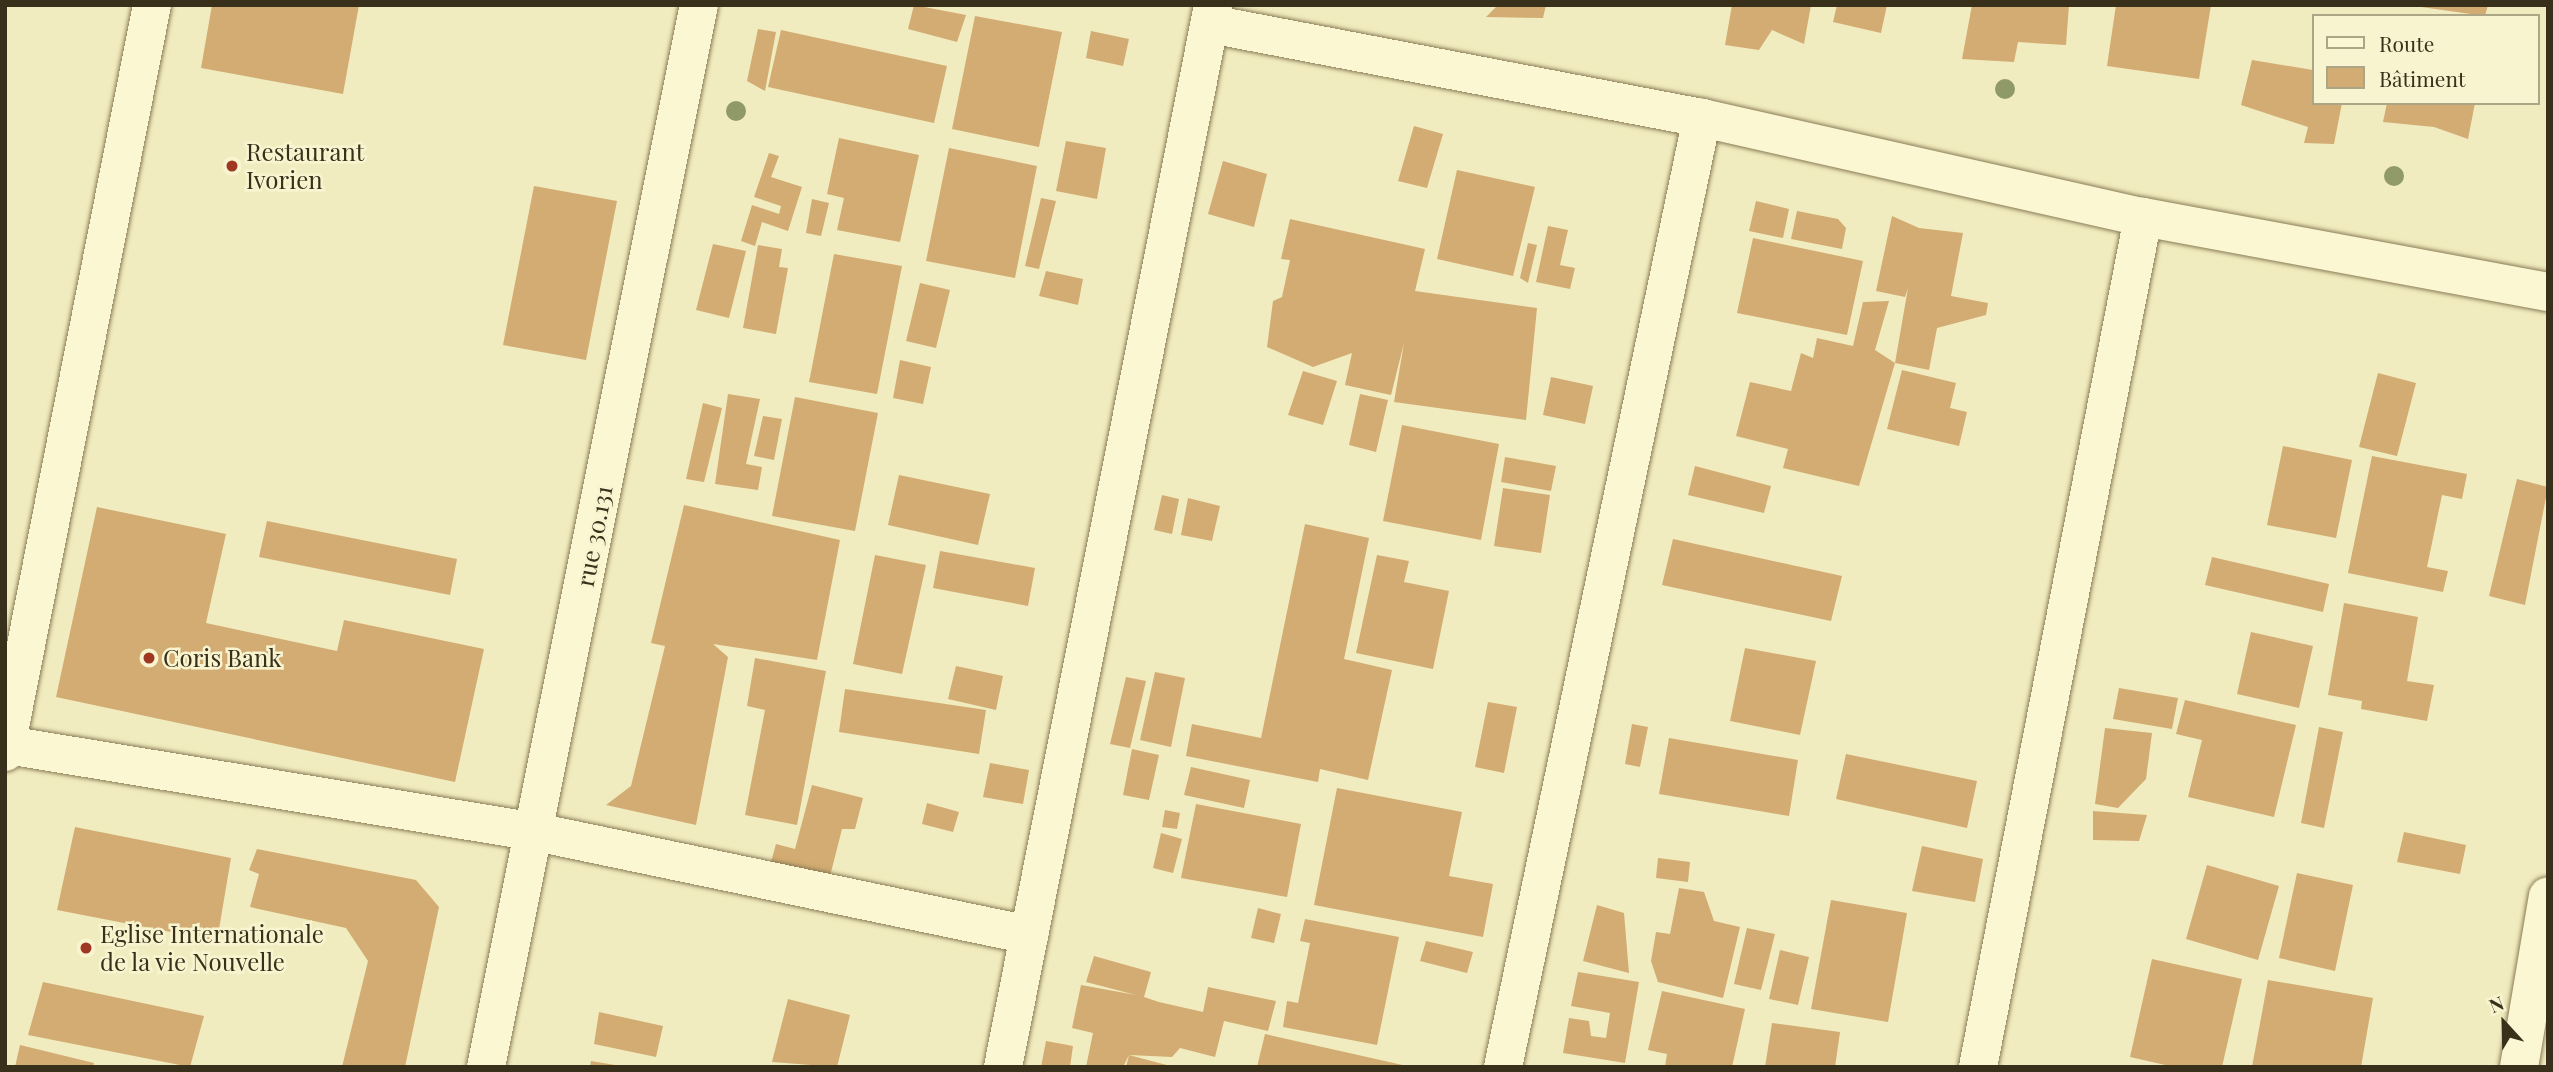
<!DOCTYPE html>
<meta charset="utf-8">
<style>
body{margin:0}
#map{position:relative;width:2553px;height:1072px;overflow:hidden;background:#f1ecbf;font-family:"Playfair Display",serif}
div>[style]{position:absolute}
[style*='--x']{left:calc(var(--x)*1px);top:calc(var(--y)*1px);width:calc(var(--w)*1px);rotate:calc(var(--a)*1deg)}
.building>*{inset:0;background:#d2ac72}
.roads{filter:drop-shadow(0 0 2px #8b7c56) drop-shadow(0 0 2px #8b7c56)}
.minor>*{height:38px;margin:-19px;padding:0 19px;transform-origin:19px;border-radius:19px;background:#fbf7d3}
.trees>*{width:20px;height:20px;margin:-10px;border-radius:50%;background:#8f9a68}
.dots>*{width:19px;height:19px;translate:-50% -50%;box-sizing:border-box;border:4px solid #f8f4cf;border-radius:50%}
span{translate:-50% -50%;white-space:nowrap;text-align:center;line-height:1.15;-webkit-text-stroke:5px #f8f4cf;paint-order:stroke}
.poi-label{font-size:24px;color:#39301c}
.left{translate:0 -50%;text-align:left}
.street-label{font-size:24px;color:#39301c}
.frame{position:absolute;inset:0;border:7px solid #39301c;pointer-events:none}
.legend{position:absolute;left:2312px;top:14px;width:228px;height:91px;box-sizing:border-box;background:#f8f4cf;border:2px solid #aca687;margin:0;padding:9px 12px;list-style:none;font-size:21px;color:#39301c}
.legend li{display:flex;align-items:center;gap:14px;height:35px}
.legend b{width:35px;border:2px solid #aca687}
.north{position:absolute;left:2469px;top:988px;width:70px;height:70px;-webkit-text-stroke:5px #f8f4cf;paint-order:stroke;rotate:338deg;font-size:19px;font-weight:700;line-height:28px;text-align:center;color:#39301c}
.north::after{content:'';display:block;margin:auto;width:24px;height:32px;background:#39301c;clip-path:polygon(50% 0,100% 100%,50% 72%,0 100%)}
</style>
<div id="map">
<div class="building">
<div style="clip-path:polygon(212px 5px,359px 5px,343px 94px,201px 68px)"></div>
<div style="clip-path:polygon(914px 5px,966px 15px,957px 42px,908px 29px)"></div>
<div style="clip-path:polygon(1498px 5px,1546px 5px,1543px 18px,1486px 17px)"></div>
<div style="clip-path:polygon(1732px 5px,1811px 5px,1804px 44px,1772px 30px,1759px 50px,1725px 45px)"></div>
<div style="clip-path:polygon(1837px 5px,1887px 5px,1881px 33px,1833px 22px)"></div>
<div style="clip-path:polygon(1972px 5px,2069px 5px,2066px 45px,2018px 42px,2014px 62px,1962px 59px)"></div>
<div style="clip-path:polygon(2116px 5px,2211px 5px,2199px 79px,2107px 66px)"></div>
<div style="clip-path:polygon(2407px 5px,2488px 5px,2485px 16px)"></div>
<div style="clip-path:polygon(975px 16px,1062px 32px,1039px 147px,952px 129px)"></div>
<div style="clip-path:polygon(758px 29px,776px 32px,765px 91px,747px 81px)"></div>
<div style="clip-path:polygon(781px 30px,947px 66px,934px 123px,768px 87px)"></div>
<div style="clip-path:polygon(1091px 31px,1129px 39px,1123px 66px,1086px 58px)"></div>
<div style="clip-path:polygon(2252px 60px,2313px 70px,2313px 103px,2342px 103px,2334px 144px,2304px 143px,2308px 127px,2241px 105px)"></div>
<div style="clip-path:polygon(2387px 103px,2475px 103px,2468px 139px,2434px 127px,2383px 122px)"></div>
<div style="clip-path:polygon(1414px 126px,1443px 134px,1427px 188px,1398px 181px)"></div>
<div style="clip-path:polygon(839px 138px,919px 155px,900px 242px,837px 230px,844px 198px,827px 194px)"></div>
<div style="clip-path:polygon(1066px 141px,1106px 148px,1097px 199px,1056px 191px)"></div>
<div style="clip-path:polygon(949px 148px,1037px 166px,1015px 278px,926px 261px)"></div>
<div style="clip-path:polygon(769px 153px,779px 156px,771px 177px,802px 187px,788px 231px,762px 222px,755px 246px,741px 241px,752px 205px,779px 214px,781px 206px,754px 197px)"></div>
<div style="clip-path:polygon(1223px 161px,1267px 174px,1254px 227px,1208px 214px)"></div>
<div style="clip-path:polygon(1457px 170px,1535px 187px,1513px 276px,1437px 259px)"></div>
<div style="clip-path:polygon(534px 186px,617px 201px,586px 360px,503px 345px)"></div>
<div style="clip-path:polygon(1041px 198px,1056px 201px,1039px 269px,1025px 266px)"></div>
<div style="clip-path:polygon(812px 199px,829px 203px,821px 236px,806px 233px)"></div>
<div style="clip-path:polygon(1756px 201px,1789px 209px,1783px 238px,1749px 231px)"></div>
<div style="clip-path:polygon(1797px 211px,1838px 219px,1846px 228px,1842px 249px,1791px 239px)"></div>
<div style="clip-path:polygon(1892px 216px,1919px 228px,1963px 233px,1951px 296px,1988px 303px,1986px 315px,1937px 328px,1929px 370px,1895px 363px,1908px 288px,1905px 297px,1876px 291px)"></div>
<div style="clip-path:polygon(1290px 219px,1425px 249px,1415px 291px,1537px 308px,1526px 420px,1394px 402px,1404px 343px,1391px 395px,1345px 385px,1352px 353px,1313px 367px,1267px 347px,1273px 301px,1282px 297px,1290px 260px,1281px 259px)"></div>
<div style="clip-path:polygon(1548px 226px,1568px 230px,1560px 265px,1575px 268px,1570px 289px,1536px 282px)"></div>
<div style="clip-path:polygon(1753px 238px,1863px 261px,1847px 335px,1737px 313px)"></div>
<div style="clip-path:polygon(1528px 243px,1537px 245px,1528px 283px,1520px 278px)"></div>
<div style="clip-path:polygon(713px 244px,746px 251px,729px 318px,696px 310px)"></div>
<div style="clip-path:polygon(758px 245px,782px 249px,779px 267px,788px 268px,776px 334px,743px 328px)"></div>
<div style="clip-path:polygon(834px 254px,902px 266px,877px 394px,809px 382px)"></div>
<div style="clip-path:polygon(1046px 271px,1083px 279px,1078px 305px,1039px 296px)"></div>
<div style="clip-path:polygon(920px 283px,950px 290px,936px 348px,906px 341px)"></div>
<div style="clip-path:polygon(1889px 301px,1875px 350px,1895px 363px,1859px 486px,1783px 468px,1788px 449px,1736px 436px,1750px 382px,1791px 391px,1801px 353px,1813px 358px,1817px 338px,1853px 346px,1863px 302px)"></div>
<div style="clip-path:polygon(900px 360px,931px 367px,923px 404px,893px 398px)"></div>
<div style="clip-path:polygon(1902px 370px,1956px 383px,1950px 408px,1967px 412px,1959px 446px,1887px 429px)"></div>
<div style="clip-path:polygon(1303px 371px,1337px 381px,1323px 425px,1288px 415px)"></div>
<div style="clip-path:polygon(2378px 373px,2416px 383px,2397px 456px,2359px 447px)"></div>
<div style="clip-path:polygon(1551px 377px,1593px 386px,1585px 424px,1543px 415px)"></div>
<div style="clip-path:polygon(728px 394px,760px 399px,746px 464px,762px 467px,758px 490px,715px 484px)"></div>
<div style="clip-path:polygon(1360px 394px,1388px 400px,1376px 452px,1349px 445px)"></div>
<div style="clip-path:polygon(795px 397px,878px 413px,855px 531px,772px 516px)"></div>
<div style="clip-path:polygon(703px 403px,722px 408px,704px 482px,686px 479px)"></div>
<div style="clip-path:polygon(763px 416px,782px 419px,774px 460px,754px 456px)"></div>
<div style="clip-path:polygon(1402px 425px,1499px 444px,1481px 540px,1383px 521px)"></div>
<div style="clip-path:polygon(2283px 446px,2352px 460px,2336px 538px,2267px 525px)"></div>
<div style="clip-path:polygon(2372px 456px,2467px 474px,2462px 499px,2442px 495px,2427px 567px,2448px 571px,2443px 592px,2348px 573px)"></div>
<div style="clip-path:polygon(1505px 457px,1556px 466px,1551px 491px,1501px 482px)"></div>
<div style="clip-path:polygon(1695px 466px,1771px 486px,1764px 513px,1688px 495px)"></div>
<div style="clip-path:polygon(899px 475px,990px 494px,978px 545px,888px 525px)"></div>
<div style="clip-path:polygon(2517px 479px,2548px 487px,2525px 605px,2489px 596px)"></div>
<div style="clip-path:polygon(1503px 488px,1550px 495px,1541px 553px,1494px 546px)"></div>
<div style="clip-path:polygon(1162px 495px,1179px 499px,1172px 534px,1154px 530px)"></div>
<div style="clip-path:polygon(1188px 498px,1220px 506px,1212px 541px,1181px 535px)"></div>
<div style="clip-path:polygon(684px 505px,840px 540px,817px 660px,713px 644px,728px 657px,696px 825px,606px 805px,631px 786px,665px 646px,651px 643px)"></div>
<div style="clip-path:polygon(97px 507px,226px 534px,206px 623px,337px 651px,344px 620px,484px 649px,455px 782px,56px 697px)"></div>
<div style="clip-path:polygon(267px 521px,457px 559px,450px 595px,259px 557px)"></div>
<div style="clip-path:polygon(1305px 524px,1369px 538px,1344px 659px,1392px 670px,1368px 780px,1320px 769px,1318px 782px,1186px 756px,1192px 724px,1261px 738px)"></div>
<div style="clip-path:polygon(1673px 539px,1842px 576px,1831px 621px,1662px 585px)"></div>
<div style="clip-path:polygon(940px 551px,1035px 568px,1028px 606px,933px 588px)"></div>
<div style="clip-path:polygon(875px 555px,926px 565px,902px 674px,853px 664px)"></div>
<div style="clip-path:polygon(1377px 555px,1409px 561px,1404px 582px,1449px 591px,1433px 669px,1356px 653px)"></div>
<div style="clip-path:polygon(2212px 557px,2329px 584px,2323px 612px,2205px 585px)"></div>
<div style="clip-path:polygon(2344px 603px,2418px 617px,2407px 681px,2434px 685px,2427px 721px,2361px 709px,2362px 701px,2328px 695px)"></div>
<div style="clip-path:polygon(2251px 632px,2313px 646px,2299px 708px,2237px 694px)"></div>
<div style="clip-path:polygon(1745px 648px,1816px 661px,1800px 735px,1730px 721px)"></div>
<div style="clip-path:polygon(755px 658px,826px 671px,797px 825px,745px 815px,765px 710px,747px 706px)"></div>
<div style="clip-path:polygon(956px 666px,1003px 676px,996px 710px,948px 699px)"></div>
<div style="clip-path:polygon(1155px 672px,1185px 678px,1171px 747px,1140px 740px)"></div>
<div style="clip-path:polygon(1126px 677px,1146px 681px,1130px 748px,1110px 744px)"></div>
<div style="clip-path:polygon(2119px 688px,2178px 698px,2172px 729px,2113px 719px)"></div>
<div style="clip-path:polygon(845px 689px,986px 710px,979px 754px,839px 732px)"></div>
<div style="clip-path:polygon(2185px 700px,2296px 725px,2274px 817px,2188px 797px,2202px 740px,2176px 734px)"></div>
<div style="clip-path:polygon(1488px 702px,1517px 707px,1504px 773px,1475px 767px)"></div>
<div style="clip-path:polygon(1632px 724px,1648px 727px,1640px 767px,1625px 764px)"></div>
<div style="clip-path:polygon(2319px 727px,2343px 732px,2324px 828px,2301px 823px)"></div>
<div style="clip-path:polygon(2105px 728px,2152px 733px,2146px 779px,2118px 808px,2095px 804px)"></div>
<div style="clip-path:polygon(1669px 738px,1798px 760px,1789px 816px,1659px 794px)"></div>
<div style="clip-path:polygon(1132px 749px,1159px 755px,1149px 800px,1123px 795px)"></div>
<div style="clip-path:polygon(1846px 754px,1977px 781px,1967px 828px,1836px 799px)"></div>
<div style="clip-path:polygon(990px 763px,1029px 770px,1023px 804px,983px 797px)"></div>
<div style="clip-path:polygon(1191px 767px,1250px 780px,1244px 808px,1184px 795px)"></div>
<div style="clip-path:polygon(812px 785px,863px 798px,855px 829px,842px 829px,828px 884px,769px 869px,776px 844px,795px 849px)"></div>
<div style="clip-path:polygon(1337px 788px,1462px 812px,1449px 876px,1493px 884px,1483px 937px,1314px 905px)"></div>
<div style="clip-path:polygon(927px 803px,959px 812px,953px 832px,922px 824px)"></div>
<div style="clip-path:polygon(1196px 804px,1301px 824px,1287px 897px,1181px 878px)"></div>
<div style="clip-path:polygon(1165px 810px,1180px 813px,1177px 829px,1162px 827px)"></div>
<div style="clip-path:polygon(2093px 811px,2147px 815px,2139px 841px,2093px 840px)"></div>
<div style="clip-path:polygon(75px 827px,231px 858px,217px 941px,57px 910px)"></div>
<div style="clip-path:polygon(2404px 832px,2466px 845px,2460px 874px,2397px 862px)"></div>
<div style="clip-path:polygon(1161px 833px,1182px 839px,1173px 873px,1153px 868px)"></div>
<div style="clip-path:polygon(1922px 846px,1983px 859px,1975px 902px,1912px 891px)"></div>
<div style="clip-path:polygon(257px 849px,416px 880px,439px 907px,405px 1067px,342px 1067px,368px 961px,346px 928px,250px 907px,259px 874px,249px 870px)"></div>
<div style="clip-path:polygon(1658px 858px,1690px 862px,1688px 882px,1656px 878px)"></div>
<div style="clip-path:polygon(2207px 865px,2279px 886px,2258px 960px,2186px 939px)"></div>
<div style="clip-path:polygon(2297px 873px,2353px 885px,2335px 971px,2279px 958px)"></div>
<div style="clip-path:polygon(1679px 888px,1704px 892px,1714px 921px,1740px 927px,1723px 998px,1658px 982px,1651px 961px,1656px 932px,1670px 934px)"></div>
<div style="clip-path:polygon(1831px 900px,1907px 913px,1888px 1022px,1811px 1009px)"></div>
<div style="clip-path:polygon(1597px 905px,1624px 913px,1629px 973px,1583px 961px)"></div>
<div style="clip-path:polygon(1258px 908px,1281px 914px,1274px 943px,1251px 938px)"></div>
<div style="clip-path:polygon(1305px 919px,1399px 937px,1377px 1045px,1283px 1027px,1287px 1001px,1298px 1003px,1310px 943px,1300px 941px)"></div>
<div style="clip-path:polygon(1747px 928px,1775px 934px,1761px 990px,1734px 984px)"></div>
<div style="clip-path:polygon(1426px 941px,1473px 952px,1467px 973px,1420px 961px)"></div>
<div style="clip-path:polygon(1780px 950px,1809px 957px,1798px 1005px,1769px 999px)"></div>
<div style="clip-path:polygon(1094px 956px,1151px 972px,1144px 997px,1159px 1002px,1203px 1012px,1208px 987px,1276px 1001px,1268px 1031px,1224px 1021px,1215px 1057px,1180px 1048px,1172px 1057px,1129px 1055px,1174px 1067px,1126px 1067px,1129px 1055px,1123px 1067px,1086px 1067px,1093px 1033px,1072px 1028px,1081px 985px,1136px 995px,1086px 982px)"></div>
<div style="clip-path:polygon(2152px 959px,2242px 979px,2222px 1067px,2174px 1067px,2130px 1057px)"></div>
<div style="clip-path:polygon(1578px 972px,1639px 982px,1625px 1063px,1563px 1053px,1569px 1018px,1589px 1021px,1591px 1036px,1606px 1038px,1610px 1013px,1571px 1006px)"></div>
<div style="clip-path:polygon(2268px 980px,2373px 998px,2361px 1067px,2252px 1067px)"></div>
<div style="clip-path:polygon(43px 982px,204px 1016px,190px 1067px,28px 1035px)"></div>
<div style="clip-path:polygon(1662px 991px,1745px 1009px,1732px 1067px,1665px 1067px,1667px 1054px,1648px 1050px)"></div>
<div style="clip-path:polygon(788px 999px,850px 1015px,837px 1067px,772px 1062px)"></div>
<div style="clip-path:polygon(599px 1012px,663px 1026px,656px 1057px,594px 1044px)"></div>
<div style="clip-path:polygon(1772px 1023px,1840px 1032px,1835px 1067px,1765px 1067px)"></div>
<div style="clip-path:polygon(1265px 1034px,1407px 1066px,1407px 1067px,1257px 1067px)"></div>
<div style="clip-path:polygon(1046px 1041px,1073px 1046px,1070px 1067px,1041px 1067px)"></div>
<div style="clip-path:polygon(20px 1045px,94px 1063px,93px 1067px,15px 1067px)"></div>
<div style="clip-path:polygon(591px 1061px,615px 1065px,615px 1067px,590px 1067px)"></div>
</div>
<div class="roads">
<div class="minor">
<div style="--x:1210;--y:24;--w:501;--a:10.82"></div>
<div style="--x:1702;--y:118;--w:452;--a:12.7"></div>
<div style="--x:2143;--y:217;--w:412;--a:10.5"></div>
<div style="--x:7;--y:745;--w:536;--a:9.34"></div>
<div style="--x:536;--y:832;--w:504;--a:11.8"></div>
<div style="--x:5;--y:752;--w:761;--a:-78.87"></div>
<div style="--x:486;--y:1067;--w:1083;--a:-78.66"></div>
<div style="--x:1003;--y:1067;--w:1083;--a:-78.81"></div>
<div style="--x:1503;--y:1067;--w:970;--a:-78.16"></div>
<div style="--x:1978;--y:1067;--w:866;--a:-79.01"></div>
<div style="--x:2519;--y:1067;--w:173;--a:-80.4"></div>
</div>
</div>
<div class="trees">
<div style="left:2005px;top:89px"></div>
<div style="left:736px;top:111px"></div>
<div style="left:2394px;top:176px"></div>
</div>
<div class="dots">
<div style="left:232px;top:166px;background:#9e3822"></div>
<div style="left:149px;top:658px;background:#9e3822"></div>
<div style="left:86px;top:948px;background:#9e3822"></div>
</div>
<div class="poi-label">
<span class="left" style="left:246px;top:166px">Restaurant<br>Ivorien</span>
<span class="left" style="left:163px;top:658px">Coris Bank</span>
<span class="left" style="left:100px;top:948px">Eglise Internationale<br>de la vie Nouvelle</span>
</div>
<div class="street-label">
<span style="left:594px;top:536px;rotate:-79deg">rue 30.131</span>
</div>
<div class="frame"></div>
<ul class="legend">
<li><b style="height:9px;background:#fbf7d3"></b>Route</li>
<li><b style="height:19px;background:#d2ac72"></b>Bâtiment</li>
</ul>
<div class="north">N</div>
</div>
